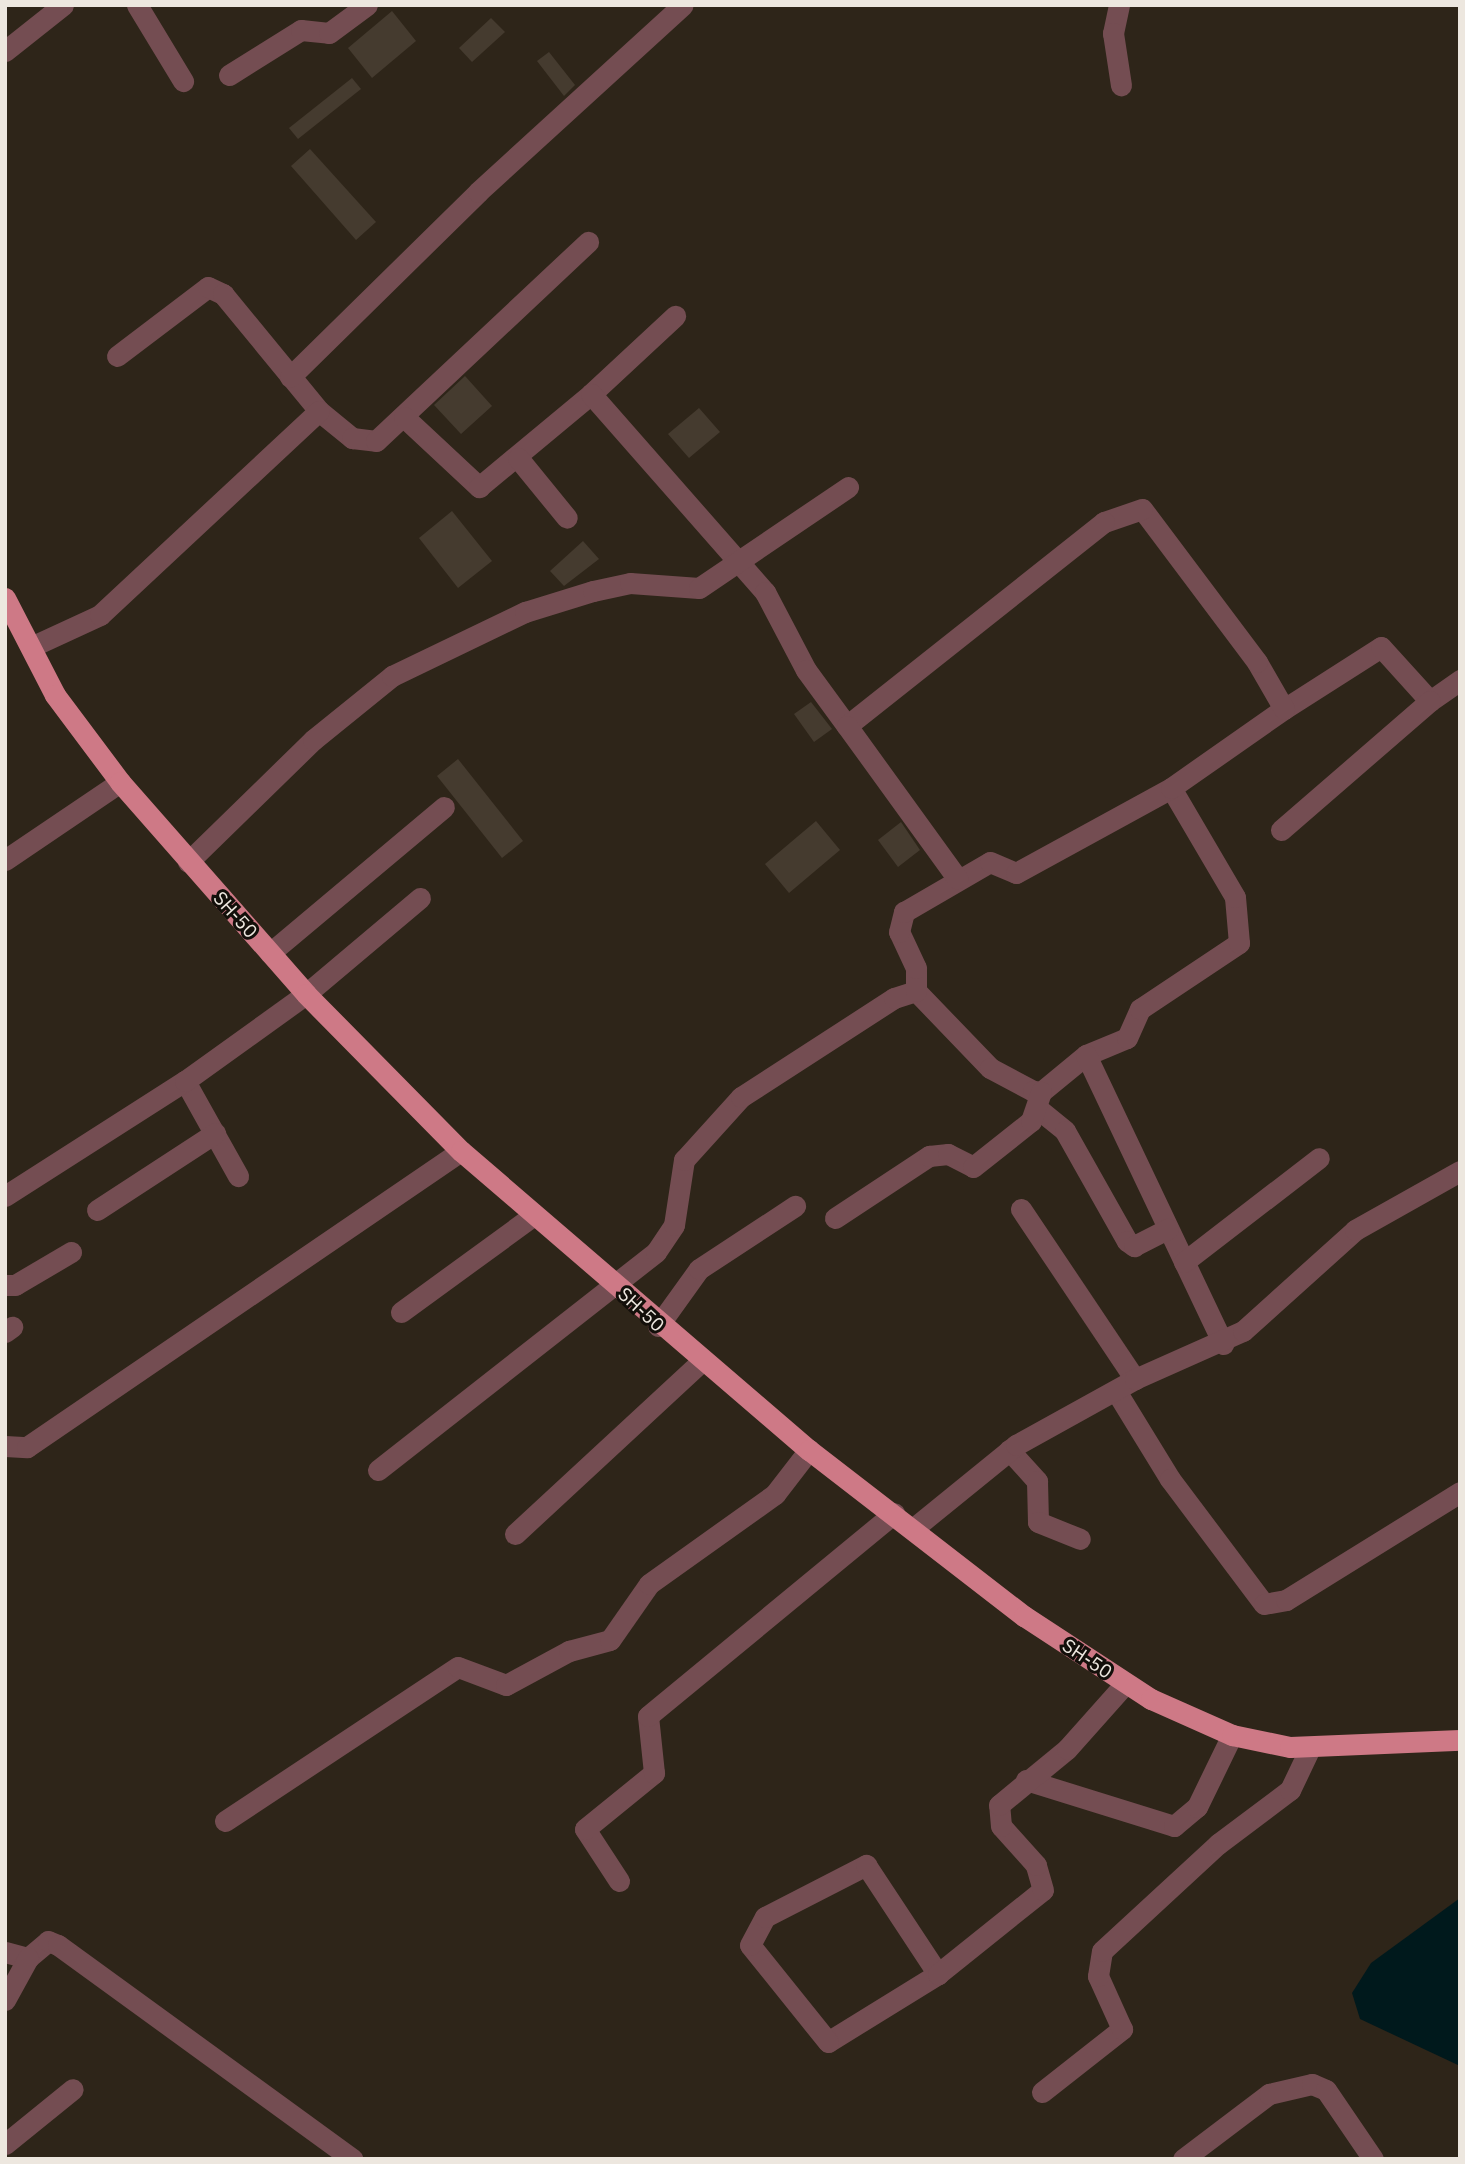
<!DOCTYPE html>
<style>
body{margin:0}
#map{position:relative;width:1465px;height:2164px;overflow:hidden;background:#2e2519;font-family:"IBM Plex Sans",sans-serif}
div>[style]{position:absolute}
[style*='--x']{left:calc(var(--x)*1px);top:calc(var(--y)*1px);width:calc(var(--w)*1px);rotate:calc(var(--a)*1deg)}
.water>*{inset:0;background:#00191c}
.building>*{inset:0;background:#453b2f}
.minor>*{height:21px;margin:-10.5px;padding:0 10.5px;transform-origin:10.5px;border-radius:10.5px;background:#744d52}
.trunk>*{height:21px;margin:-10.5px;padding:0 10.5px;transform-origin:10.5px;border-radius:10.5px;background:#ce7986}
span{translate:-50% -50%;white-space:nowrap;text-align:center;line-height:1.15;-webkit-text-stroke:6px #130f0a;paint-order:stroke}
.street-label{font-size:19px;color:#ede7df}
.frame{position:absolute;inset:0;border:7px solid #ede7df;pointer-events:none}
</style>
<div id="map">
<div class="water">
<div style="clip-path:polygon(1460px 1898px,1460px 2066px,1360px 2019px,1352px 1993px,1371px 1963px)"></div>
</div>
<div class="building">
<div style="clip-path:polygon(392px 11px,416px 41px,372px 78px,348px 48px)"></div>
<div style="clip-path:polygon(491px 18px,505px 32px,472px 62px,459px 48px)"></div>
<div style="clip-path:polygon(549px 52px,575px 85px,564px 96px,537px 61px)"></div>
<div style="clip-path:polygon(352px 78px,361px 89px,298px 139px,289px 128px)"></div>
<div style="clip-path:polygon(310px 149px,376px 222px,356px 240px,291px 166px)"></div>
<div style="clip-path:polygon(465px 376px,492px 406px,461px 434px,434px 405px)"></div>
<div style="clip-path:polygon(699px 408px,720px 432px,689px 458px,668px 434px)"></div>
<div style="clip-path:polygon(452px 511px,492px 561px,458px 588px,419px 538px)"></div>
<div style="clip-path:polygon(583px 541px,599px 559px,564px 586px,550px 571px)"></div>
<div style="clip-path:polygon(811px 702px,832px 729px,814px 742px,794px 714px)"></div>
<div style="clip-path:polygon(458px 759px,523px 841px,502px 858px,437px 776px)"></div>
<div style="clip-path:polygon(816px 821px,840px 850px,789px 893px,765px 864px)"></div>
<div style="clip-path:polygon(901px 822px,920px 850px,898px 867px,878px 840px)"></div>
</div>
<div class="minor">
<div style="--x:137;--y:5;--w:89;--a:58.8"></div>
<div style="--x:1119;--y:5;--w:29;--a:102"></div>
<div style="--x:1113;--y:33;--w:53;--a:81.3"></div>
<div style="--x:5;--y:51;--w:74;--a:-38.4"></div>
<div style="--x:229;--y:75;--w:85;--a:-32"></div>
<div style="--x:301;--y:30;--w:28;--a:6"></div>
<div style="--x:329;--y:33;--w:47;--a:-36.4"></div>
<div style="--x:117;--y:356;--w:114;--a:-37.2"></div>
<div style="--x:208;--y:287;--w:17;--a:25"></div>
<div style="--x:223;--y:294;--w:151;--a:50.6"></div>
<div style="--x:319;--y:411;--w:43;--a:39.3"></div>
<div style="--x:352;--y:438;--w:24;--a:7"></div>
<div style="--x:376;--y:441;--w:291;--a:-43.2"></div>
<div style="--x:290;--y:377;--w:264;--a:-44.5"></div>
<div style="--x:478;--y:192;--w:277;--a:-42.4"></div>
<div style="--x:591;--y:394;--w:115;--a:-42.9"></div>
<div style="--x:404;--y:417;--w:103;--a:43"></div>
<div style="--x:479;--y:487;--w:146;--a:-39.7"></div>
<div style="--x:591;--y:394;--w:264;--a:48.7"></div>
<div style="--x:765;--y:592;--w:88;--a:62.3"></div>
<div style="--x:806;--y:670;--w:69;--a:53.8"></div>
<div style="--x:518;--y:458;--w:77;--a:50.8"></div>
<div style="--x:33;--y:646;--w:74;--a:-24.8"></div>
<div style="--x:100;--y:615;--w:299;--a:-43"></div>
<div style="--x:1284;--y:709;--w:115;--a:-32.6"></div>
<div style="--x:1381;--y:647;--w:73;--a:47.8"></div>
<div style="--x:1430;--y:701;--w:37;--a:-35"></div>
<div style="--x:1281;--y:830;--w:197;--a:-40.9"></div>
<div style="--x:5;--y:860;--w:139;--a:-34.1"></div>
<div style="--x:188;--y:862;--w:175;--a:-44.3"></div>
<div style="--x:313;--y:740;--w:102;--a:-39"></div>
<div style="--x:392;--y:676;--w:148;--a:-25.7"></div>
<div style="--x:525;--y:612;--w:71;--a:-17.2"></div>
<div style="--x:593;--y:591;--w:38;--a:-12"></div>
<div style="--x:630;--y:583;--w:69;--a:4.1"></div>
<div style="--x:699;--y:588;--w:180;--a:-34.1"></div>
<div style="--x:270;--y:953;--w:227;--a:-40"></div>
<div style="--x:916;--y:991;--w:107;--a:46.1"></div>
<div style="--x:990;--y:1068;--w:49;--a:28.1"></div>
<div style="--x:1033;--y:1091;--w:8;--a:7"></div>
<div style="--x:1041;--y:1092;--w:58;--a:-39.4"></div>
<div style="--x:1086;--y:1055;--w:44;--a:-22.5"></div>
<div style="--x:1127;--y:1038;--w:32;--a:-66"></div>
<div style="--x:1140;--y:1009;--w:119;--a:-33.7"></div>
<div style="--x:1239;--y:943;--w:46;--a:-95"></div>
<div style="--x:1235;--y:897;--w:126;--a:-120.4"></div>
<div style="--x:1086;--y:1055;--w:320;--a:64.6"></div>
<div style="--x:185;--y:1081;--w:109;--a:60.8"></div>
<div style="--x:1037;--y:1108;--w:36;--a:39"></div>
<div style="--x:1065;--y:1131;--w:126;--a:60.6"></div>
<div style="--x:1127;--y:1241;--w:9;--a:36"></div>
<div style="--x:1134;--y:1246;--w:38;--a:-27"></div>
<div style="--x:5;--y:1196;--w:214;--a:-32.6"></div>
<div style="--x:185;--y:1081;--w:149;--a:-35.7"></div>
<div style="--x:306;--y:994;--w:149;--a:-40.1"></div>
<div style="--x:1021;--y:1209;--w:205;--a:56.2"></div>
<div style="--x:97;--y:1210;--w:141;--a:-33.1"></div>
<div style="--x:835;--y:1218;--w:113;--a:-33.4"></div>
<div style="--x:929;--y:1156;--w:19;--a:-6"></div>
<div style="--x:948;--y:1154;--w:28;--a:27"></div>
<div style="--x:973;--y:1167;--w:74;--a:-38.4"></div>
<div style="--x:1031;--y:1121;--w:31;--a:-71"></div>
<div style="--x:1184;--y:1262;--w:170;--a:-37.6"></div>
<div style="--x:5;--y:1285;--w:10;--a:0"></div>
<div style="--x:15;--y:1285;--w:65;--a:-30.5"></div>
<div style="--x:401;--y:1312;--w:165;--a:-36.1"></div>
<div style="--x:658;--y:1326;--w:70;--a:-54.3"></div>
<div style="--x:699;--y:1269;--w:115;--a:-33.3"></div>
<div style="--x:5;--y:1332;--w:9;--a:-36"></div>
<div style="--x:1116;--y:1391;--w:103;--a:58.5"></div>
<div style="--x:1170;--y:1479;--w:156;--a:53.1"></div>
<div style="--x:1264;--y:1604;--w:22;--a:-10"></div>
<div style="--x:1286;--y:1600;--w:205;--a:-31.8"></div>
<div style="--x:5;--y:1446;--w:22;--a:3"></div>
<div style="--x:27;--y:1447;--w:525;--a:-34.3"></div>
<div style="--x:1009;--y:1450;--w:42;--a:47.9"></div>
<div style="--x:1037;--y:1481;--w:41;--a:88.6"></div>
<div style="--x:1038;--y:1522;--w:45;--a:22"></div>
<div style="--x:378;--y:1470;--w:353;--a:-38.1"></div>
<div style="--x:656;--y:1252;--w:32;--a:-56"></div>
<div style="--x:674;--y:1225;--w:66;--a:-81.3"></div>
<div style="--x:684;--y:1160;--w:85;--a:-47.9"></div>
<div style="--x:741;--y:1097;--w:182;--a:-32.9"></div>
<div style="--x:894;--y:998;--w:23;--a:-18"></div>
<div style="--x:916;--y:991;--w:23;--a:-90"></div>
<div style="--x:916;--y:968;--w:40;--a:-115"></div>
<div style="--x:899;--y:932;--w:21;--a:-76"></div>
<div style="--x:904;--y:912;--w:99;--a:-30.2"></div>
<div style="--x:990;--y:862;--w:28;--a:23"></div>
<div style="--x:1016;--y:873;--w:177;--a:-28.7"></div>
<div style="--x:1171;--y:788;--w:138;--a:-35"></div>
<div style="--x:1284;--y:709;--w:54;--a:-119.9"></div>
<div style="--x:1257;--y:662;--w:191;--a:-126.9"></div>
<div style="--x:1142;--y:509;--w:40;--a:161.1"></div>
<div style="--x:1104;--y:522;--w:328;--a:141.6"></div>
<div style="--x:847;--y:726;--w:188;--a:54.1"></div>
<div style="--x:914;--y:1528;--w:132;--a:-39.1"></div>
<div style="--x:1016;--y:1445;--w:136;--a:-29"></div>
<div style="--x:1135;--y:1379;--w:118;--a:-24"></div>
<div style="--x:1243;--y:1331;--w:151;--a:-42"></div>
<div style="--x:1355;--y:1230;--w:120;--a:-29.3"></div>
<div style="--x:515;--y:1534;--w:253;--a:-42.8"></div>
<div style="--x:1026;--y:1780;--w:155;--a:17.3"></div>
<div style="--x:1174;--y:1826;--w:30;--a:-40"></div>
<div style="--x:1197;--y:1807;--w:80;--a:-64.1"></div>
<div style="--x:225;--y:1821;--w:279;--a:-33.5"></div>
<div style="--x:458;--y:1667;--w:51;--a:20.6"></div>
<div style="--x:506;--y:1685;--w:72;--a:-28.4"></div>
<div style="--x:569;--y:1651;--w:42;--a:-15"></div>
<div style="--x:610;--y:1640;--w:68;--a:-55.1"></div>
<div style="--x:649;--y:1584;--w:155;--a:-35.5"></div>
<div style="--x:775;--y:1494;--w:56;--a:-52.3"></div>
<div style="--x:619;--y:1881;--w:62;--a:-123.2"></div>
<div style="--x:585;--y:1829;--w:89;--a:-39.1"></div>
<div style="--x:654;--y:1773;--w:57;--a:-96"></div>
<div style="--x:648;--y:1716;--w:319;--a:-39.5"></div>
<div style="--x:5;--y:1952;--w:24;--a:15"></div>
<div style="--x:28;--y:1958;--w:26;--a:-40"></div>
<div style="--x:48;--y:1941;--w:11;--a:22"></div>
<div style="--x:58;--y:1945;--w:364;--a:36"></div>
<div style="--x:938;--y:1974;--w:129;--a:148.3"></div>
<div style="--x:828;--y:2042;--w:124;--a:-128.8"></div>
<div style="--x:750;--y:1945;--w:32;--a:-62"></div>
<div style="--x:765;--y:1917;--w:114;--a:-27.2"></div>
<div style="--x:866;--y:1865;--w:131;--a:56.6"></div>
<div style="--x:938;--y:1974;--w:134;--a:-38.7"></div>
<div style="--x:1043;--y:1890;--w:26;--a:-106"></div>
<div style="--x:1036;--y:1865;--w:52;--a:-131.9"></div>
<div style="--x:1001;--y:1826;--w:21;--a:-95"></div>
<div style="--x:999;--y:1805;--w:88;--a:-39.5"></div>
<div style="--x:1067;--y:1749;--w:86;--a:-48.3"></div>
<div style="--x:5;--y:2000;--w:48;--a:-61.3"></div>
<div style="--x:1042;--y:2092;--w:102;--a:-38.2"></div>
<div style="--x:1122;--y:2029;--w:58;--a:-114.4"></div>
<div style="--x:1098;--y:1976;--w:25;--a:-81"></div>
<div style="--x:1102;--y:1951;--w:158;--a:-42.7"></div>
<div style="--x:1218;--y:1844;--w:90;--a:-36.9"></div>
<div style="--x:1290;--y:1790;--w:47;--a:-64.5"></div>
<div style="--x:5;--y:2144;--w:87;--a:-39"></div>
<div style="--x:1183;--y:2159;--w:108;--a:-37.1"></div>
<div style="--x:1269;--y:2094;--w:44;--a:-13.1"></div>
<div style="--x:1312;--y:2084;--w:15;--a:23"></div>
<div style="--x:1326;--y:2090;--w:83;--a:55.7"></div>
</div>
<div class="trunk">
<div style="--x:5;--y:598;--w:109;--a:62.7"></div>
<div style="--x:55;--y:695;--w:109;--a:53.2"></div>
<div style="--x:120;--y:782;--w:282;--a:48.7"></div>
<div style="--x:306;--y:994;--w:221;--a:45.4"></div>
<div style="--x:461;--y:1151;--w:459;--a:40.7"></div>
<div style="--x:809;--y:1450;--w:272;--a:37.7"></div>
<div style="--x:1024;--y:1616;--w:152;--a:33.2"></div>
<div style="--x:1151;--y:1699;--w:89;--a:24"></div>
<div style="--x:1232;--y:1735;--w:59;--a:11.7"></div>
<div style="--x:1290;--y:1747;--w:170;--a:-2.4"></div>
</div>
<div class="street-label">
<span style="left:235px;top:915px;rotate:48deg">SH-50</span>
<span style="left:641px;top:1310px;rotate:43deg">SH-50</span>
<span style="left:1087px;top:1659px;rotate:34deg">SH-50</span>
</div>
<div class="frame"></div>
</div>
